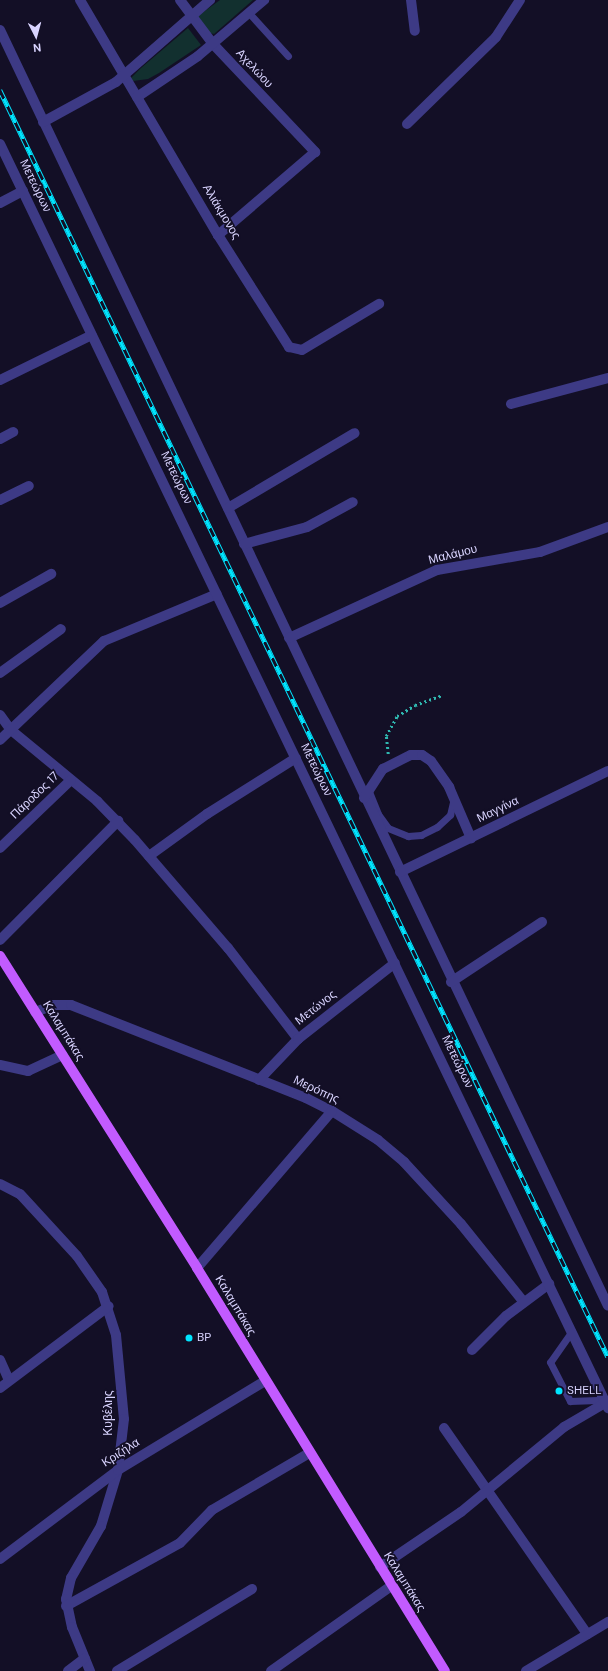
<!DOCTYPE html>
<meta charset="utf-8">
<style>
body{margin:0}
#map{position:relative;width:608px;height:1671px;overflow:hidden;background:#130f26;font-family:"DM Sans",sans-serif}
div>[style]{position:absolute}
[style*='--x']{left:calc(var(--x)*1px);top:calc(var(--y)*1px);width:calc(var(--w)*1px);rotate:calc(var(--a)*1deg)}
.green>*{inset:0;background:#12302f}
.path>*{height:2.5px;margin-top:-1.25px;transform-origin:0;background:repeating-linear-gradient(90deg,#2fb8b0 0 2px,transparent 0 5px)}
.service>*{height:7px;margin:-3.5px;padding:0 3.5px;transform-origin:3.5px;border-radius:3.5px;background:#3d3a85}
.minor>*{height:10px;margin:-5px;padding:0 5px;transform-origin:5px;border-radius:5px;background:#3d3a85}
.tertiary>*{height:10px;margin:-5px;padding:0 5px;transform-origin:5px;border-radius:5px;background:#3d3a85}
.primary>*{height:10px;margin:-5px;padding:0 5px;transform-origin:5px;border-radius:5px;background:#c25bff}
.rail>*{height:4.5px;margin-top:-2.25px;transform-origin:0;background:repeating-linear-gradient(90deg,#130f26 0 9px,#00e5ff 0 18px);box-sizing:border-box;border-block:1px solid #00e5ff}
.dots>*{width:11px;height:11px;translate:-50% -50%;box-sizing:border-box;border:2px solid #130f26;border-radius:50%}
span{translate:-50% -50%;white-space:nowrap;text-align:center;line-height:1.15;-webkit-text-stroke:3.5px #130f26;paint-order:stroke}
.street-label{font-size:12px;color:#d9d4ff}
.poi-label{font-size:12px;color:#d9d4ff}
.left{translate:0 -50%;text-align:left}
.north{position:absolute;left:16px;top:16px;width:40px;height:40px;-webkit-text-stroke:3px #130f26;paint-order:stroke;rotate:174deg;font-size:11px;font-weight:700;line-height:16px;text-align:center;color:#d9d4ff}
.north::after{content:'';display:block;margin:auto;width:14px;height:18px;background:#d9d4ff;clip-path:polygon(50% 0,100% 100%,50% 72%,0 100%)}
</style>
<div id="map">
<div class="green">
<div style="clip-path:polygon(220px 0,253px 0,214px 34px,210px 33px,198px 16px)"></div>
<div style="clip-path:polygon(188px 28px,201px 45px,159px 73px,148px 79px,133px 81px,131px 78px,141px 68px)"></div>
</div>
<div class="path">
<div style="--x:388;--y:754;--w:18;--a:-96"></div>
<div style="--x:386;--y:736;--w:23;--a:-61"></div>
<div style="--x:397;--y:716;--w:21;--a:-31"></div>
<div style="--x:415;--y:705;--w:29;--a:-20"></div>
</div>
<div class="service">
<div style="--x:249;--y:13;--w:58;--a:47.8"></div>
<div style="--x:368;--y:789;--w:27;--a:68"></div>
<div style="--x:378;--y:814;--w:17;--a:54"></div>
<div style="--x:388;--y:828;--w:22;--a:22"></div>
<div style="--x:408;--y:836;--w:13;--a:-4"></div>
<div style="--x:421;--y:835;--w:18;--a:-27"></div>
<div style="--x:437;--y:827;--w:18;--a:-43"></div>
<div style="--x:450;--y:815;--w:17;--a:-77"></div>
<div style="--x:572;--y:1331;--w:38;--a:125"></div>
<div style="--x:550;--y:1362;--w:44;--a:62.9"></div>
<div style="--x:570;--y:1401;--w:34;--a:-2"></div>
</div>
<div class="minor">
<div style="--x:80;--y:0;--w:273;--a:59.6"></div>
<div style="--x:218;--y:235;--w:133;--a:57.6"></div>
<div style="--x:289;--y:347;--w:13;--a:13"></div>
<div style="--x:302;--y:350;--w:90;--a:-30.9"></div>
<div style="--x:180;--y:0;--w:55;--a:53.1"></div>
<div style="--x:213;--y:44;--w:149;--a:46.6"></div>
<div style="--x:315;--y:152;--w:128;--a:139.4"></div>
<div style="--x:411;--y:0;--w:31;--a:83"></div>
<div style="--x:0;--y:30;--w:1413;--a:64.52"></div>
<div style="--x:137;--y:97;--w:73;--a:-33.9"></div>
<div style="--x:198;--y:56;--w:87;--a:-40.3"></div>
<div style="--x:43;--y:122;--w:83;--a:-28.7"></div>
<div style="--x:116;--y:82;--w:125;--a:-41.1"></div>
<div style="--x:407;--y:124;--w:124;--a:-44.3"></div>
<div style="--x:496;--y:37;--w:44;--a:-57"></div>
<div style="--x:0;--y:203;--w:26;--a:-28"></div>
<div style="--x:0;--y:380;--w:102;--a:-26.1"></div>
<div style="--x:511;--y:404;--w:100;--a:-15"></div>
<div style="--x:0;--y:439;--w:15;--a:-28"></div>
<div style="--x:0;--y:500;--w:32;--a:-26"></div>
<div style="--x:228;--y:508;--w:147;--a:-30.6"></div>
<div style="--x:244;--y:544;--w:65;--a:-15.1"></div>
<div style="--x:307;--y:527;--w:52;--a:-28.5"></div>
<div style="--x:0;--y:603;--w:59;--a:-29.6"></div>
<div style="--x:289;--y:638;--w:163;--a:-24.7"></div>
<div style="--x:437;--y:570;--w:105;--a:-9.9"></div>
<div style="--x:540;--y:552;--w:72;--a:-20.2"></div>
<div style="--x:0;--y:673;--w:75;--a:-35.8"></div>
<div style="--x:0;--y:715;--w:19;--a:54"></div>
<div style="--x:11;--y:730;--w:112;--a:39.5"></div>
<div style="--x:97;--y:801;--w:54;--a:45.7"></div>
<div style="--x:135;--y:840;--w:143;--a:49.3"></div>
<div style="--x:228;--y:948;--w:115;--a:52.4"></div>
<div style="--x:0;--y:740;--w:144;--a:-43.6"></div>
<div style="--x:104;--y:641;--w:122;--a:-22.6"></div>
<div style="--x:364;--y:798;--w:35;--a:-57"></div>
<div style="--x:383;--y:769;--w:31;--a:-27"></div>
<div style="--x:411;--y:755;--w:11;--a:0"></div>
<div style="--x:422;--y:755;--w:11;--a:34"></div>
<div style="--x:431;--y:761;--w:32;--a:55"></div>
<div style="--x:449;--y:787;--w:56;--a:66.7"></div>
<div style="--x:0;--y:848;--w:98;--a:-43.8"></div>
<div style="--x:149;--y:856;--w:72;--a:-35.9"></div>
<div style="--x:207;--y:814;--w:105;--a:-32.2"></div>
<div style="--x:400;--y:872;--w:231;--a:-25.9"></div>
<div style="--x:0;--y:940;--w:168;--a:-45.2"></div>
<div style="--x:451;--y:982;--w:109;--a:-33.4"></div>
<div style="--x:35;--y:1012;--w:20;--a:-20"></div>
<div style="--x:54;--y:1005;--w:17;--a:0"></div>
<div style="--x:71;--y:1005;--w:253;--a:21.6"></div>
<div style="--x:306;--y:1098;--w:29;--a:27"></div>
<div style="--x:332;--y:1111;--w:54;--a:32.2"></div>
<div style="--x:378;--y:1140;--w:34;--a:40"></div>
<div style="--x:404;--y:1162;--w:84;--a:47.4"></div>
<div style="--x:461;--y:1224;--w:99;--a:51.2"></div>
<div style="--x:0;--y:1065;--w:29;--a:12"></div>
<div style="--x:28;--y:1071;--w:38;--a:-25"></div>
<div style="--x:259;--y:1080;--w:57;--a:-46.4"></div>
<div style="--x:298;--y:1039;--w:123;--a:-38.1"></div>
<div style="--x:0;--y:1184;--w:22;--a:27"></div>
<div style="--x:20;--y:1194;--w:84;--a:47.4"></div>
<div style="--x:77;--y:1256;--w:44;--a:55.2"></div>
<div style="--x:102;--y:1292;--w:45;--a:72"></div>
<div style="--x:116;--y:1335;--w:84;--a:84.6"></div>
<div style="--x:124;--y:1419;--w:51;--a:96.7"></div>
<div style="--x:118;--y:1470;--w:59;--a:106.9"></div>
<div style="--x:101;--y:1526;--w:60;--a:120"></div>
<div style="--x:71;--y:1578;--w:22;--a:103"></div>
<div style="--x:66;--y:1599;--w:29;--a:78"></div>
<div style="--x:72;--y:1627;--w:48;--a:67.8"></div>
<div style="--x:197;--y:1268;--w:207;--a:-49.3"></div>
<div style="--x:472;--y:1350;--w:48;--a:-45"></div>
<div style="--x:506;--y:1316;--w:54;--a:-36.7"></div>
<div style="--x:0;--y:1360;--w:22;--a:66"></div>
<div style="--x:0;--y:1388;--w:136;--a:-37"></div>
<div style="--x:444;--y:1428;--w:251;--a:55.2"></div>
<div style="--x:0;--y:1559;--w:148;--a:-37"></div>
<div style="--x:118;--y:1470;--w:172;--a:-31.2"></div>
<div style="--x:380;--y:1567;--w:98;--a:-34.2"></div>
<div style="--x:461;--y:1512;--w:134;--a:-39.5"></div>
<div style="--x:564;--y:1427;--w:48;--a:-30.3"></div>
<div style="--x:66;--y:1606;--w:130;--a:-28.9"></div>
<div style="--x:180;--y:1543;--w:46;--a:-45.9"></div>
<div style="--x:212;--y:1510;--w:113;--a:-30.4"></div>
<div style="--x:68;--y:1671;--w:21;--a:-37"></div>
<div style="--x:117;--y:1671;--w:158;--a:-31.3"></div>
<div style="--x:271;--y:1671;--w:147;--a:-35.3"></div>
<div style="--x:526;--y:1671;--w:96;--a:-30.9"></div>
</div>
<div class="tertiary">
<div style="--x:0;--y:144;--w:1403;--a:64.31"></div>
</div>
<div class="primary">
<div style="--x:0;--y:956;--w:369;--a:57.7"></div>
<div style="--x:197;--y:1268;--w:473;--a:58.4"></div>
</div>
<div class="rail">
<div style="--x:0;--y:90;--w:1405;--a:64.36"></div>
</div>
<div class="dots">
<div style="left:189px;top:1338px;background:#00e5ff"></div>
<div style="left:559px;top:1391px;background:#00e5ff"></div>
</div>
<div class="street-label">
<span style="left:254px;top:69px;rotate:47deg">Αχελώου</span>
<span style="left:35px;top:186px;rotate:64deg">Μετεώρων</span>
<span style="left:221px;top:212px;rotate:59deg">Αλιάκμονος</span>
<span style="left:176px;top:478px;rotate:64deg">Μετεώρων</span>
<span style="left:453px;top:555px;rotate:-14deg">Μαλάμου</span>
<span style="left:316px;top:770px;rotate:64deg">Μετεώρων</span>
<span style="left:35px;top:796px;rotate:-44deg">Πάροδος 17</span>
<span style="left:498px;top:810px;rotate:-26deg">Μαγγίνα</span>
<span style="left:316px;top:1008px;rotate:-38deg">Μετώνος</span>
<span style="left:63px;top:1031px;rotate:58deg">Καλαμπάκας</span>
<span style="left:457px;top:1062px;rotate:64deg">Μετεώρων</span>
<span style="left:316px;top:1090px;rotate:25deg">Μερόπης</span>
<span style="left:235px;top:1306px;rotate:59deg">Καλαμπάκας</span>
<span style="left:109px;top:1413px;rotate:-90deg">Κυβέλης</span>
<span style="left:121px;top:1453px;rotate:-33deg">Κριζήλα</span>
<span style="left:404px;top:1582px;rotate:58deg">Καλαμπάκας</span>
</div>
<div class="poi-label">
<span class="left" style="left:197px;top:1338px">BP</span>
<span class="left" style="left:567px;top:1391px">SHELL</span>
</div>
<div class="north">N</div>
</div>
